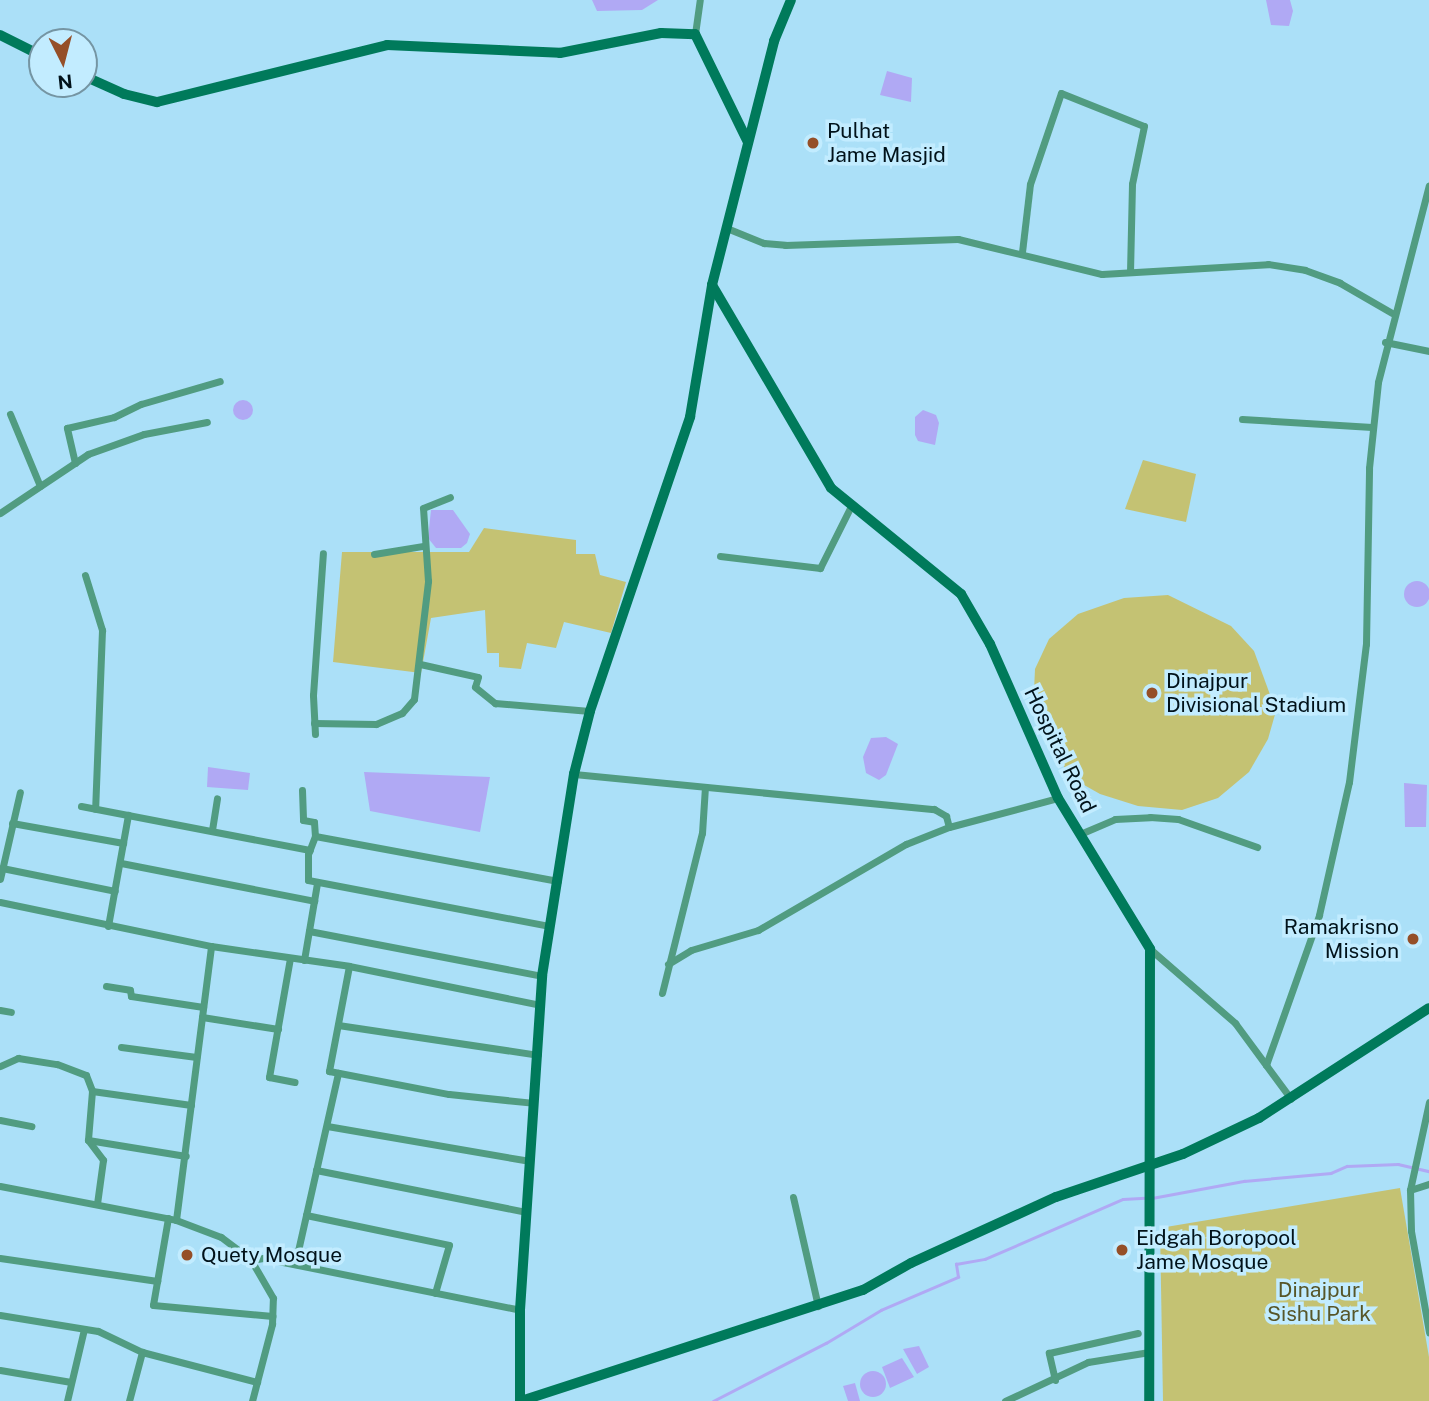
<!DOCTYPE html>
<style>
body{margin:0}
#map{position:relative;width:1429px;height:1401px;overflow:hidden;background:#abe0f8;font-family:"Public Sans",sans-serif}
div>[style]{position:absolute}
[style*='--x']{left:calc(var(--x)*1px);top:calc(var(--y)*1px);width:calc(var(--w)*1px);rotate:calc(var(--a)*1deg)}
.green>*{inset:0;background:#c4c273}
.water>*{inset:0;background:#b0a9f4}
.round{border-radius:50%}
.stream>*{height:2.5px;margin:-1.25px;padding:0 1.25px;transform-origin:1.25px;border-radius:1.25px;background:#b0a9f4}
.street>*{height:7px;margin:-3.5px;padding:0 3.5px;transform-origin:3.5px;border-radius:3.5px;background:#519c81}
.secondary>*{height:10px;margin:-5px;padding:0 5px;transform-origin:5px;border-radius:5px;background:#007a5b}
.dots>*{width:19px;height:19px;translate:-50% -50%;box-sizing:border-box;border:4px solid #c2ecff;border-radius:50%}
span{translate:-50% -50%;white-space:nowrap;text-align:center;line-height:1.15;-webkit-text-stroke:7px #c2ecff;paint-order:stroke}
.poi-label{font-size:21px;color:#01121a}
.left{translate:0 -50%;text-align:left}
.right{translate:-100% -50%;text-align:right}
.street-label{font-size:21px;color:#01121a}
.park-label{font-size:21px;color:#575629}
.north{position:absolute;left:28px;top:28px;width:70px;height:70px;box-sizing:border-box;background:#c2ecff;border:2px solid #7595a3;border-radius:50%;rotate:174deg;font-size:19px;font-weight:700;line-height:28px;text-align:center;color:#01121a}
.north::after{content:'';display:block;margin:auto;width:24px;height:32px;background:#954f28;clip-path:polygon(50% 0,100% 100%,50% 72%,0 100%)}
</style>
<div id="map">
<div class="green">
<div style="clip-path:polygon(1143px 460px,1196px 474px,1186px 522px,1125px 509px)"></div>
<div style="clip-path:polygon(484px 528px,576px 540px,576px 554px,595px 554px,600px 575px,626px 582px,611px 633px,564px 622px,556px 648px,527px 643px,521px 669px,499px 667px,499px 653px,487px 653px,485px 610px,431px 618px,421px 673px,333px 662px,342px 552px,469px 552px)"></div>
<div style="clip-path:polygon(1168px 595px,1231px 626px,1254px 651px,1276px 711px,1268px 739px,1249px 772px,1218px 798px,1182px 810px,1138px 806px,1100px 794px,1070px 777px,1033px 712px,1035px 669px,1049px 639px,1078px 614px,1124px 598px)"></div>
<div style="clip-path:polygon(1400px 1188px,1429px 1357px,1429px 1401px,1163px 1401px,1160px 1228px)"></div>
</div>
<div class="water">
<div style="clip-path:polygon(592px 0,658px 0,642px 10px,597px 11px)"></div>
<div style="clip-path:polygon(1266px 0,1290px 0,1293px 11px,1289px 26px,1271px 25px)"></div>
<div style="clip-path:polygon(887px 71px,912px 78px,911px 102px,880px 95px)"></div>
<div class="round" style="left:233px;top:400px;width:20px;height:20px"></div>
<div style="clip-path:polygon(923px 410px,936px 415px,939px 423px,935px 445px,918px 441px,915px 435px,915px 417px)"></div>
<div style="clip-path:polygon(431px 510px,453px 510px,470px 534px,467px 543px,461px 548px,436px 548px,428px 538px)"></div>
<div class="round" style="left:1404px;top:581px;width:26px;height:26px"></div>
<div style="clip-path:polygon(886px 737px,898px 744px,886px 775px,879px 780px,866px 773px,863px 757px,871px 738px)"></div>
<div style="clip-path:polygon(208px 767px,250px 773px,248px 790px,207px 787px)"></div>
<div style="clip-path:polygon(364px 772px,490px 777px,480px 832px,370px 811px)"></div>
<div style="clip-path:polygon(1404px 783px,1427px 785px,1426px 827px,1405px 827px)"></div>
<div style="clip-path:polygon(919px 1346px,929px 1367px,917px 1374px,903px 1349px)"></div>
<div style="clip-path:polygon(902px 1358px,914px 1377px,890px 1388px,882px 1367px)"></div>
<div class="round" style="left:860px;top:1371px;width:26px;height:26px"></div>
<div style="clip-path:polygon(855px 1383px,860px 1401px,848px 1401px,843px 1386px)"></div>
</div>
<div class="stream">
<div style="--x:1152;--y:1198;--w:94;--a:-10.5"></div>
<div style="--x:1244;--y:1181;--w:87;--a:-5.3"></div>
<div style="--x:1331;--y:1173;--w:17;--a:-24"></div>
<div style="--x:1347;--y:1166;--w:51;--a:-2.2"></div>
<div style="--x:1398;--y:1164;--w:32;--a:13"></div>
<div style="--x:713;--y:1401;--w:127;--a:-27.2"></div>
<div style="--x:826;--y:1343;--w:64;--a:-31"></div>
<div style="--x:881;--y:1310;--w:84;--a:-23.2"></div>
<div style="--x:958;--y:1277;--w:13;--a:-99"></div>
<div style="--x:956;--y:1264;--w:29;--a:-10"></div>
<div style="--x:985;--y:1259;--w:150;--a:-23.5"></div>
<div style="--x:1123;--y:1199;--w:22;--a:-3"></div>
</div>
<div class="street">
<div style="--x:695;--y:34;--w:34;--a:-82"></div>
<div style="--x:729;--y:229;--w:38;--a:22"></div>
<div style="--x:764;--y:243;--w:21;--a:5"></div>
<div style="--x:785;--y:245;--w:173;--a:-2"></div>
<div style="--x:958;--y:239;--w:148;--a:13.7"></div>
<div style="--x:1102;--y:274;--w:166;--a:-3.4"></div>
<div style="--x:1268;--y:264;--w:37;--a:9"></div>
<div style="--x:1305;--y:270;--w:37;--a:20"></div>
<div style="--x:1340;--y:283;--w:60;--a:30"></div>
<div style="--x:1022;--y:252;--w:68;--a:-83.3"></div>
<div style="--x:1030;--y:184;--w:96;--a:-71.2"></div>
<div style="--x:1061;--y:93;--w:89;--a:21.7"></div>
<div style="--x:1144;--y:126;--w:59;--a:101.7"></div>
<div style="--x:1132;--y:184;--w:88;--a:91.3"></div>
<div style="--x:1385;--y:342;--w:45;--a:11.6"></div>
<div style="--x:10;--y:414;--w:78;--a:67.4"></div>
<div style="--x:1242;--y:419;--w:130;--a:3.5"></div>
<div style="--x:75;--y:463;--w:36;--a:-103"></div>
<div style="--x:67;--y:428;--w:48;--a:-13.2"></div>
<div style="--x:114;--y:417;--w:30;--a:-26"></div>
<div style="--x:141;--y:404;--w:82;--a:-16.2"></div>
<div style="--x:0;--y:513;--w:106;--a:-33.8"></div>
<div style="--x:88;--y:454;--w:59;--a:-19.7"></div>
<div style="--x:144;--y:434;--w:64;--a:-10.8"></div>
<div style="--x:374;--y:554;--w:50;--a:-9.3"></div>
<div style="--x:720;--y:556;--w:101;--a:6.8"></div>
<div style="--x:820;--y:568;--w:69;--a:-63.4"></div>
<div style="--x:85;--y:575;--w:58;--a:72.8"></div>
<div style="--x:102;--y:630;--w:179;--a:92.2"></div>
<div style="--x:420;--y:664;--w:59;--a:12.6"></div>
<div style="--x:478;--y:677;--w:10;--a:107"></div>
<div style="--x:475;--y:687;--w:26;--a:39"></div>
<div style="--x:495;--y:703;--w:95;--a:4.8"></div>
<div style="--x:314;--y:723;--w:62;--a:0.9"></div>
<div style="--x:376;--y:724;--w:28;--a:-23"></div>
<div style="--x:402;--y:713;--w:18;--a:-49"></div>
<div style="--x:414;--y:699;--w:119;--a:-83.2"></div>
<div style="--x:428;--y:581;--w:73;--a:-93.9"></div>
<div style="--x:423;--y:508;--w:29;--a:-22"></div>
<div style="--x:315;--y:734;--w:39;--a:-93"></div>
<div style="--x:313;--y:695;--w:142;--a:-86"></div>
<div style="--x:574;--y:774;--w:362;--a:5.6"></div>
<div style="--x:934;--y:809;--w:14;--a:30"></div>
<div style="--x:946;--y:816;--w:11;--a:75"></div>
<div style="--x:302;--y:790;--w:30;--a:88"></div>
<div style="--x:303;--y:820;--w:11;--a:10"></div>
<div style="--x:314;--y:822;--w:14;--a:86"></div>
<div style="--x:315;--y:836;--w:19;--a:111"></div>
<div style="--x:308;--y:854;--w:26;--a:90"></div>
<div style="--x:308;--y:880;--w:245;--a:10.8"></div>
<div style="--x:81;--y:806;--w:233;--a:10.9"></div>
<div style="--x:12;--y:823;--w:113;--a:10.2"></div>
<div style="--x:212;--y:830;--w:32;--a:-81"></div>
<div style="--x:1080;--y:834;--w:38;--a:-23"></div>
<div style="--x:1115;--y:819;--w:35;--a:-3"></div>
<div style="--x:1150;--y:817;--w:28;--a:4"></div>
<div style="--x:1178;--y:819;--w:84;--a:19.5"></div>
<div style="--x:315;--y:836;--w:247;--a:10.5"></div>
<div style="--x:121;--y:863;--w:197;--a:11.1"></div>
<div style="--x:2;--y:868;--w:115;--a:11.5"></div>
<div style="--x:0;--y:879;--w:89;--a:-77.1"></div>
<div style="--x:0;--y:902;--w:216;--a:11.8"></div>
<div style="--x:108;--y:926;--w:113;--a:-79.8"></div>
<div style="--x:309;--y:931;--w:237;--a:10.9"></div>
<div style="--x:1150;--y:949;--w:113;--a:41"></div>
<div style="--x:1235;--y:1023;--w:94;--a:53.6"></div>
<div style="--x:290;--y:958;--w:121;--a:100"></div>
<div style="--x:269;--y:1077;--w:26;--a:11"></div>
<div style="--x:304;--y:960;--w:78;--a:-80.4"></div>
<div style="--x:668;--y:964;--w:27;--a:-31"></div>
<div style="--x:691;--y:950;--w:70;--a:-16.6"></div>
<div style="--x:758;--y:930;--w:171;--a:-30.2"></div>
<div style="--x:906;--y:844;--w:46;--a:-21.6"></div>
<div style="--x:949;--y:827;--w:113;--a:-14.9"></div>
<div style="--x:349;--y:966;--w:107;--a:100.8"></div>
<div style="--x:329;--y:1071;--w:122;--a:10.9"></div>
<div style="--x:449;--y:1094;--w:85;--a:6"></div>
<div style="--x:106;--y:986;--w:24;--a:9"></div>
<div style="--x:130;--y:990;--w:6;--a:81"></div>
<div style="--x:131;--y:996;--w:73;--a:8.7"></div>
<div style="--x:662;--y:993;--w:165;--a:-76"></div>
<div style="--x:702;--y:833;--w:46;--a:-86.3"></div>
<div style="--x:0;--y:1010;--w:11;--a:10"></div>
<div style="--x:202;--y:1017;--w:77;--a:9"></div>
<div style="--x:338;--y:1025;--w:202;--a:8.5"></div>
<div style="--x:121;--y:1047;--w:76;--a:7.6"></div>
<div style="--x:1266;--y:1065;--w:159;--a:-70.5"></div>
<div style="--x:1319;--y:915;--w:136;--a:-77.3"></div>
<div style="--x:1349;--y:782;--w:139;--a:-83"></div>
<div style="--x:1366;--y:644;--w:176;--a:-89"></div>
<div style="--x:1369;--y:468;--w:86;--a:-84"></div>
<div style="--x:1378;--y:382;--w:203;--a:-75.5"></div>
<div style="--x:0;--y:1066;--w:20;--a:-24"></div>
<div style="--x:18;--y:1058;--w:39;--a:9"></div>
<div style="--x:57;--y:1064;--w:31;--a:21"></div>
<div style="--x:86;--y:1075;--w:17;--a:69"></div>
<div style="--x:92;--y:1091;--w:49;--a:94.7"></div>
<div style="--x:88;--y:1140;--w:25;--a:53"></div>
<div style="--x:103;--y:1160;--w:44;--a:97.8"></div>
<div style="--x:92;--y:1091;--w:100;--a:8"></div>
<div style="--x:1429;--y:1102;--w:90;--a:102.2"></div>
<div style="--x:1410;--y:1190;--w:41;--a:88.6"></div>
<div style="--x:1411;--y:1231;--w:103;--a:79.9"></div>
<div style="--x:0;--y:1120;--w:32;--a:11"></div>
<div style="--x:327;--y:1126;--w:206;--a:9.8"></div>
<div style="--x:88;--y:1140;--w:99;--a:9.3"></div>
<div style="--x:316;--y:1170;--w:215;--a:11.3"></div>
<div style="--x:0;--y:1186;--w:179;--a:10.9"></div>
<div style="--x:176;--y:1220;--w:48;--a:20.7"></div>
<div style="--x:221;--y:1237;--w:38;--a:37"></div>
<div style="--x:1410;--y:1190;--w:20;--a:-18"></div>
<div style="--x:793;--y:1197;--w:112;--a:77.1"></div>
<div style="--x:306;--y:1215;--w:146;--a:11.8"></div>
<div style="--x:449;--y:1245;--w:50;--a:106.3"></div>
<div style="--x:168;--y:1218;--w:88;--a:99.8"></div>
<div style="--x:153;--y:1305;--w:120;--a:5.3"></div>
<div style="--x:176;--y:1220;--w:276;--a:-82.7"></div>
<div style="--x:211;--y:946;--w:139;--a:8.2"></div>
<div style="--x:349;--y:966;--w:195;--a:11.5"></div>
<div style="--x:0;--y:1258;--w:159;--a:8.3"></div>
<div style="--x:295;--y:1264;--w:196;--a:-77.3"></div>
<div style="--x:0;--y:1315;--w:99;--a:9.3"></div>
<div style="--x:98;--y:1331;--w:49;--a:25.5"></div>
<div style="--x:142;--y:1352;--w:119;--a:14.6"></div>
<div style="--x:0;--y:1370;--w:72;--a:9.6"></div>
<div style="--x:1055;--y:1380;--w:28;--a:-103"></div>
<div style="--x:1049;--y:1353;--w:91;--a:-12.7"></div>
<div style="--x:67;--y:1401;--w:74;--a:-76.7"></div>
<div style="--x:129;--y:1401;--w:51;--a:-75.1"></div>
<div style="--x:252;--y:1401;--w:80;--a:-75.4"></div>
<div style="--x:272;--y:1324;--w:26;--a:-88"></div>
<div style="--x:273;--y:1298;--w:44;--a:-120.1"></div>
<div style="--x:251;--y:1260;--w:12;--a:-9"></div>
<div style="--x:263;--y:1258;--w:262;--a:11.4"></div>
<div style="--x:1005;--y:1401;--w:92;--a:-25.2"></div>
<div style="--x:1088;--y:1362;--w:62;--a:-9.3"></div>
</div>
<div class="secondary">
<div style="--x:0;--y:35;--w:47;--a:26.6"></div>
<div style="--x:84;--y:76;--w:44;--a:24.2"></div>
<div style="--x:124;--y:94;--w:34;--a:14"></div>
<div style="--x:157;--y:102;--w:237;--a:-13.9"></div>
<div style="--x:387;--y:45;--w:173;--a:2.6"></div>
<div style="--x:560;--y:53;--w:103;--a:-11.2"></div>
<div style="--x:661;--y:33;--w:34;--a:2"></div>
<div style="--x:695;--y:34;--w:120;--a:63.9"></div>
<div style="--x:712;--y:285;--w:235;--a:59.6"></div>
<div style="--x:831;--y:488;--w:168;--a:39.2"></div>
<div style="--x:961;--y:594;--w:58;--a:59.9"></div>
<div style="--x:990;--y:644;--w:168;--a:66.2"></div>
<div style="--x:1058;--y:798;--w:177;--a:58.6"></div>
<div style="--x:1150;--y:949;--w:452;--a:90.1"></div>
<div style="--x:520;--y:1401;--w:91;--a:-90"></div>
<div style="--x:520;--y:1310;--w:335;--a:-86.2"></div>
<div style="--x:542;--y:976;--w:205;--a:-81"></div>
<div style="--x:574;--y:774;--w:65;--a:-75.7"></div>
<div style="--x:590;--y:711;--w:311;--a:-71.2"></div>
<div style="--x:690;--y:417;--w:134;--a:-80.5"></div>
<div style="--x:712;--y:285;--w:252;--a:-75.7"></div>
<div style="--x:774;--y:41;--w:44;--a:-67.5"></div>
<div style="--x:521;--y:1401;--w:360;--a:-18"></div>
<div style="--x:863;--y:1290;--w:55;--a:-29.4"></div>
<div style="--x:911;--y:1263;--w:159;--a:-24.5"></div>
<div style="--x:1056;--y:1197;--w:134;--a:-18.7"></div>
<div style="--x:1183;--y:1154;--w:84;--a:-25.3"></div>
<div style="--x:1259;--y:1118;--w:202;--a:-32.9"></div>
</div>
<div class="dots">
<div style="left:813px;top:143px;background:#954f28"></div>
<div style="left:1152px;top:693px;background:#954f28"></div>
<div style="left:1413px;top:939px;background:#954f28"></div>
<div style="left:1122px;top:1250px;background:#954f28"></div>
<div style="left:187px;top:1255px;background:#954f28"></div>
</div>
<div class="poi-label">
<span class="left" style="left:827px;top:143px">Pulhat<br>Jame Masjid</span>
<span class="left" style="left:1166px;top:693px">Dinajpur<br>Divisional Stadium</span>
<span class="right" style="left:1399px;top:939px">Ramakrisno<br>Mission</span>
<span class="left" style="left:1136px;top:1250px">Eidgah Boropool<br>Jame Mosque</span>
<span class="left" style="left:201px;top:1255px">Quety Mosque</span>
</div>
<div class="street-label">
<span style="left:1060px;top:750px;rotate:64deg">Hospital Road</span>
</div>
<div class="park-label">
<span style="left:1319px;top:1302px">Dinajpur<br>Sishu Park</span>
</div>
<div class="north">N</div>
</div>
